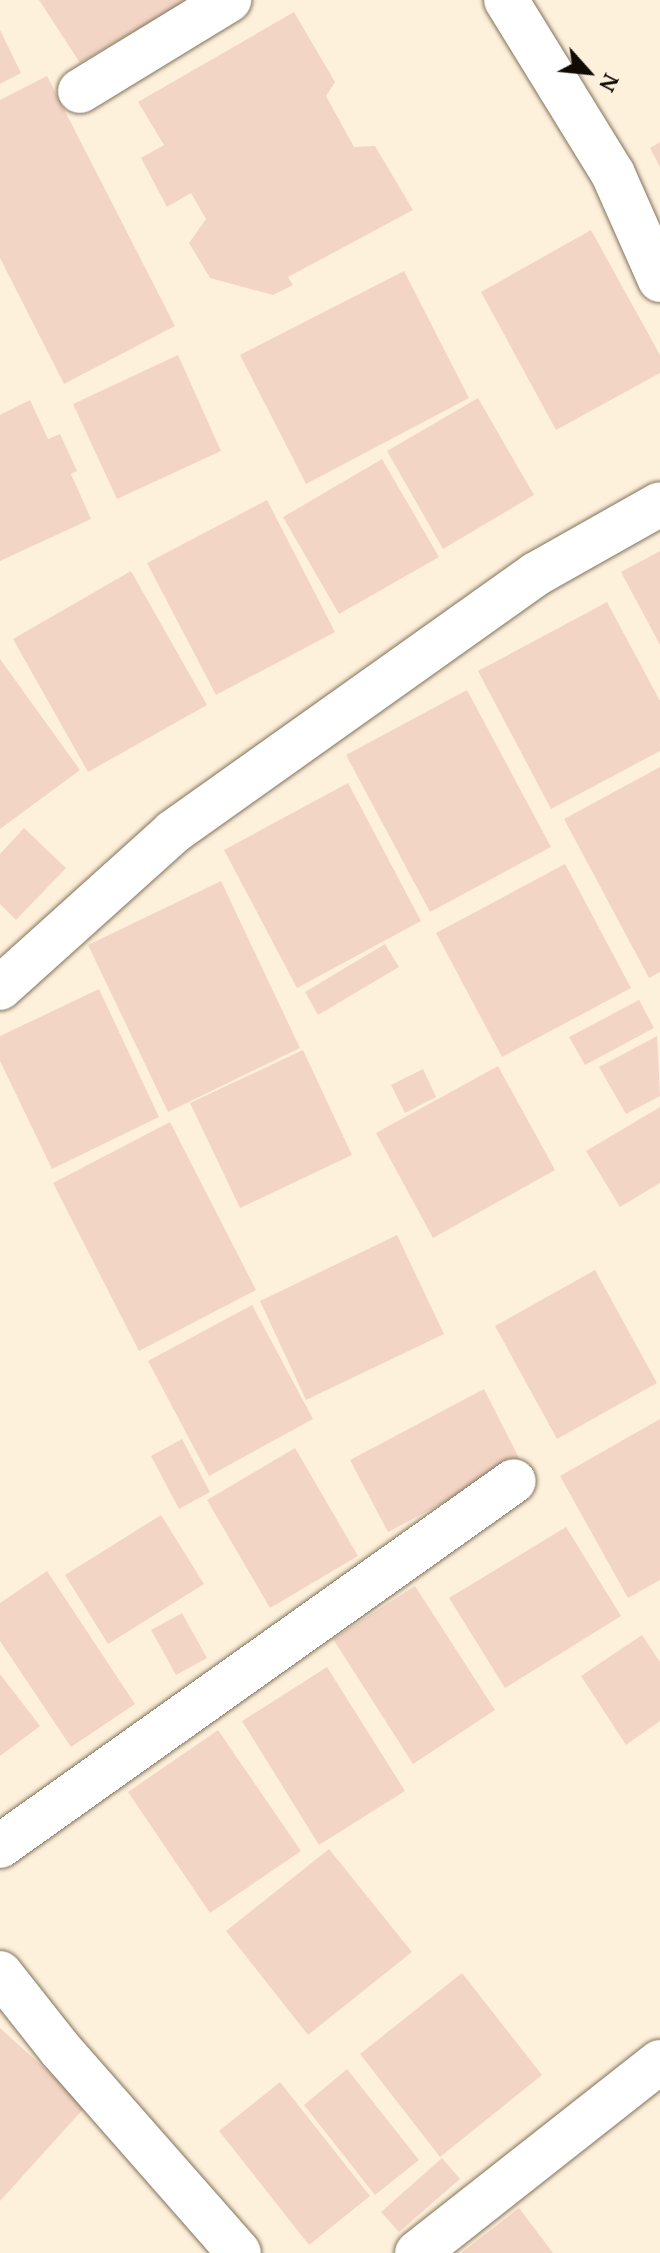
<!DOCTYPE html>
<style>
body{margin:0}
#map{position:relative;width:660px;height:2253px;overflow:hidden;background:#fef1dc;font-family:"PT Serif",serif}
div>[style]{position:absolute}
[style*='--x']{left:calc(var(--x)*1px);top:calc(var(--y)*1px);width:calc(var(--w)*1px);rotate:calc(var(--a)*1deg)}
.building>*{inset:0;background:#f3d5c6}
.roads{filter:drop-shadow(0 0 2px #80725a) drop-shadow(0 0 2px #80725a)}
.minor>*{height:44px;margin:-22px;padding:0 22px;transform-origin:22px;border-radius:22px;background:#fff}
span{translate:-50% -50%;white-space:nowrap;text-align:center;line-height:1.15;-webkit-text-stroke:6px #fef1dc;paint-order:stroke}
.north{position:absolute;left:548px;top:32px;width:80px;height:80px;-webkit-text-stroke:6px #fef1dc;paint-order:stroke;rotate:117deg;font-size:22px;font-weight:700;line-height:32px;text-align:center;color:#100b04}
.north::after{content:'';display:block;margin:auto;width:28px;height:36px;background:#100b04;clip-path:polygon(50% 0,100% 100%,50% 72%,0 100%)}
</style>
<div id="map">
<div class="building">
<div style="clip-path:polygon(39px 0,189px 0,80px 63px)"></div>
<div style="clip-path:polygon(294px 12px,335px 82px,326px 96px,354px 147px,375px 146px,413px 210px,288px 277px,293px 285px,273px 295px,210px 278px,189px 243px,206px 219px,191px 193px,167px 207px,141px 158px,164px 145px,138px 102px)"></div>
<div style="clip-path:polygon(0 30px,21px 73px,0 84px)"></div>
<div style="clip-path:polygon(47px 76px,175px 326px,64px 384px,0 258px,0 100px)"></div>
<div style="clip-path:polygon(660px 142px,660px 167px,650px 148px)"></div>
<div style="clip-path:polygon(591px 230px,660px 355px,660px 373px,556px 430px,481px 292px)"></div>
<div style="clip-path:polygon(404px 271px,469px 398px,306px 484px,240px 355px)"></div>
<div style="clip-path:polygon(178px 355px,221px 451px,117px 499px,73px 404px)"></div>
<div style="clip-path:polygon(478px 398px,534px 495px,443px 549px,387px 451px)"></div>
<div style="clip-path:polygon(30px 400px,48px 439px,60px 434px,77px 471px,71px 474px,91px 519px,0 561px,0 415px)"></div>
<div style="clip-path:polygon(382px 459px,439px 557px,339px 614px,283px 517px)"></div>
<div style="clip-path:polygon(267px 500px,335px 632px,216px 695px,147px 563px)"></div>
<div style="clip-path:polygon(660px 551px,660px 645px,621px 572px)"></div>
<div style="clip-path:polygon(131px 571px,207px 705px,88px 772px,13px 639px)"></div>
<div style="clip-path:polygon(607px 602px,660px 701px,660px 751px,551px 809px,478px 671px)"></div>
<div style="clip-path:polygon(0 659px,80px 770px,0 829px)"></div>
<div style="clip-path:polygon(467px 690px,551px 847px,430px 912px,346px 755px)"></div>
<div style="clip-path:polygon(660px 767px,660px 972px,649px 978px,564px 819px)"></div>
<div style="clip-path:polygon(348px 783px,421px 921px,297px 988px,224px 850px)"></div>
<div style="clip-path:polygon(24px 828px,66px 868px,16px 920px,0 904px,0 854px)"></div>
<div style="clip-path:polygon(565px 864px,631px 988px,502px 1057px,436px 933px)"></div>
<div style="clip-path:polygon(221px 881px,300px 1048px,168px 1112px,88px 945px)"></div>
<div style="clip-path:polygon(385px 944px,399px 967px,318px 1015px,305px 992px)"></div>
<div style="clip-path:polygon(99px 989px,159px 1117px,52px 1169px,0 1061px,0 1036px)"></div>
<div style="clip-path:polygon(639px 1000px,654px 1028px,585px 1065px,569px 1037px)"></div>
<div style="clip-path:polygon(657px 1036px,660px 1096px,626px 1114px,599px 1067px)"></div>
<div style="clip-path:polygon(303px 1050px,352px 1155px,240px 1208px,190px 1103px)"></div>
<div style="clip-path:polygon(498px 1066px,555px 1170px,433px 1238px,376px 1133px)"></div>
<div style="clip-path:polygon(423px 1069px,436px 1097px,405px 1113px,391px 1085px)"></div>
<div style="clip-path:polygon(660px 1107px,660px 1183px,620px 1207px,586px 1151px)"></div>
<div style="clip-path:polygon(170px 1122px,256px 1290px,139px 1351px,53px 1183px)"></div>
<div style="clip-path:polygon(397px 1235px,444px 1334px,306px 1400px,260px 1301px)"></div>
<div style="clip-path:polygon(595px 1270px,657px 1383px,557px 1439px,495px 1326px)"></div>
<div style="clip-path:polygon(252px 1305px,313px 1419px,209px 1476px,148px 1361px)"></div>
<div style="clip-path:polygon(484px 1389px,521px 1462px,388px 1532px,350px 1460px)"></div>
<div style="clip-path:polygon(660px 1419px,660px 1580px,628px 1598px,560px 1476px)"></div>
<div style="clip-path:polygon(182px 1439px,210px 1492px,179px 1509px,151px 1456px)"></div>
<div style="clip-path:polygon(295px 1448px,358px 1556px,270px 1608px,207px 1500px)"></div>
<div style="clip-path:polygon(161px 1515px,204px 1584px,108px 1644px,65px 1575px)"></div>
<div style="clip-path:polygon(566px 1527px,621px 1616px,505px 1688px,449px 1598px)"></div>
<div style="clip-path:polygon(47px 1571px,135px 1704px,71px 1747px,0 1641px,0 1603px)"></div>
<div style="clip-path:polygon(415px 1586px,495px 1710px,413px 1764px,333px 1639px)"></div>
<div style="clip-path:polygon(182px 1613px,207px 1658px,176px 1675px,151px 1630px)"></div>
<div style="clip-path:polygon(642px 1635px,660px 1662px,660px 1721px,626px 1745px,581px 1676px)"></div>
<div style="clip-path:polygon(327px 1667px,405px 1791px,319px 1845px,242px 1721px)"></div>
<div style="clip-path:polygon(0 1674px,40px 1726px,0 1756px)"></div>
<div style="clip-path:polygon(218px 1730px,301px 1851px,210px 1913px,128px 1792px)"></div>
<div style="clip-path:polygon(329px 1849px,412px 1952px,308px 2035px,226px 1931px)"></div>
<div style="clip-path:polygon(462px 1973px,542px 2075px,440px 2157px,360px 2054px)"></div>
<div style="clip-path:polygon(0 2028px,86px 2106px,0 2201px)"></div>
<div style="clip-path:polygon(347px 2069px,419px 2160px,375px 2195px,304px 2105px)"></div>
<div style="clip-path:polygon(280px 2082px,370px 2196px,309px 2245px,219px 2131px)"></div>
<div style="clip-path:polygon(442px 2158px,460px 2179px,399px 2232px,381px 2212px)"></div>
<div style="clip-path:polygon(519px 2208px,553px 2253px,461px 2253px)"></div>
</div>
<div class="roads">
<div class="minor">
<div style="--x:506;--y:0;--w:204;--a:58.4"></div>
<div style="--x:613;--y:174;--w:116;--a:66.1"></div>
<div style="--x:80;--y:91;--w:175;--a:-31.4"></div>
<div style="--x:0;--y:988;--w:233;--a:-42"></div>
<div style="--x:173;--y:832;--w:445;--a:-35.4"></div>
<div style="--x:536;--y:574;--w:142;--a:-29.4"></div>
<div style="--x:0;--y:1846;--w:630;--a:-35.38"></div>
<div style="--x:0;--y:1973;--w:97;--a:51.7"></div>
<div style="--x:60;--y:2049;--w:271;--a:48.7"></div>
<div style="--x:417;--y:2253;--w:309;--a:-38.2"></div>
</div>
</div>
<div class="north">N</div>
</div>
